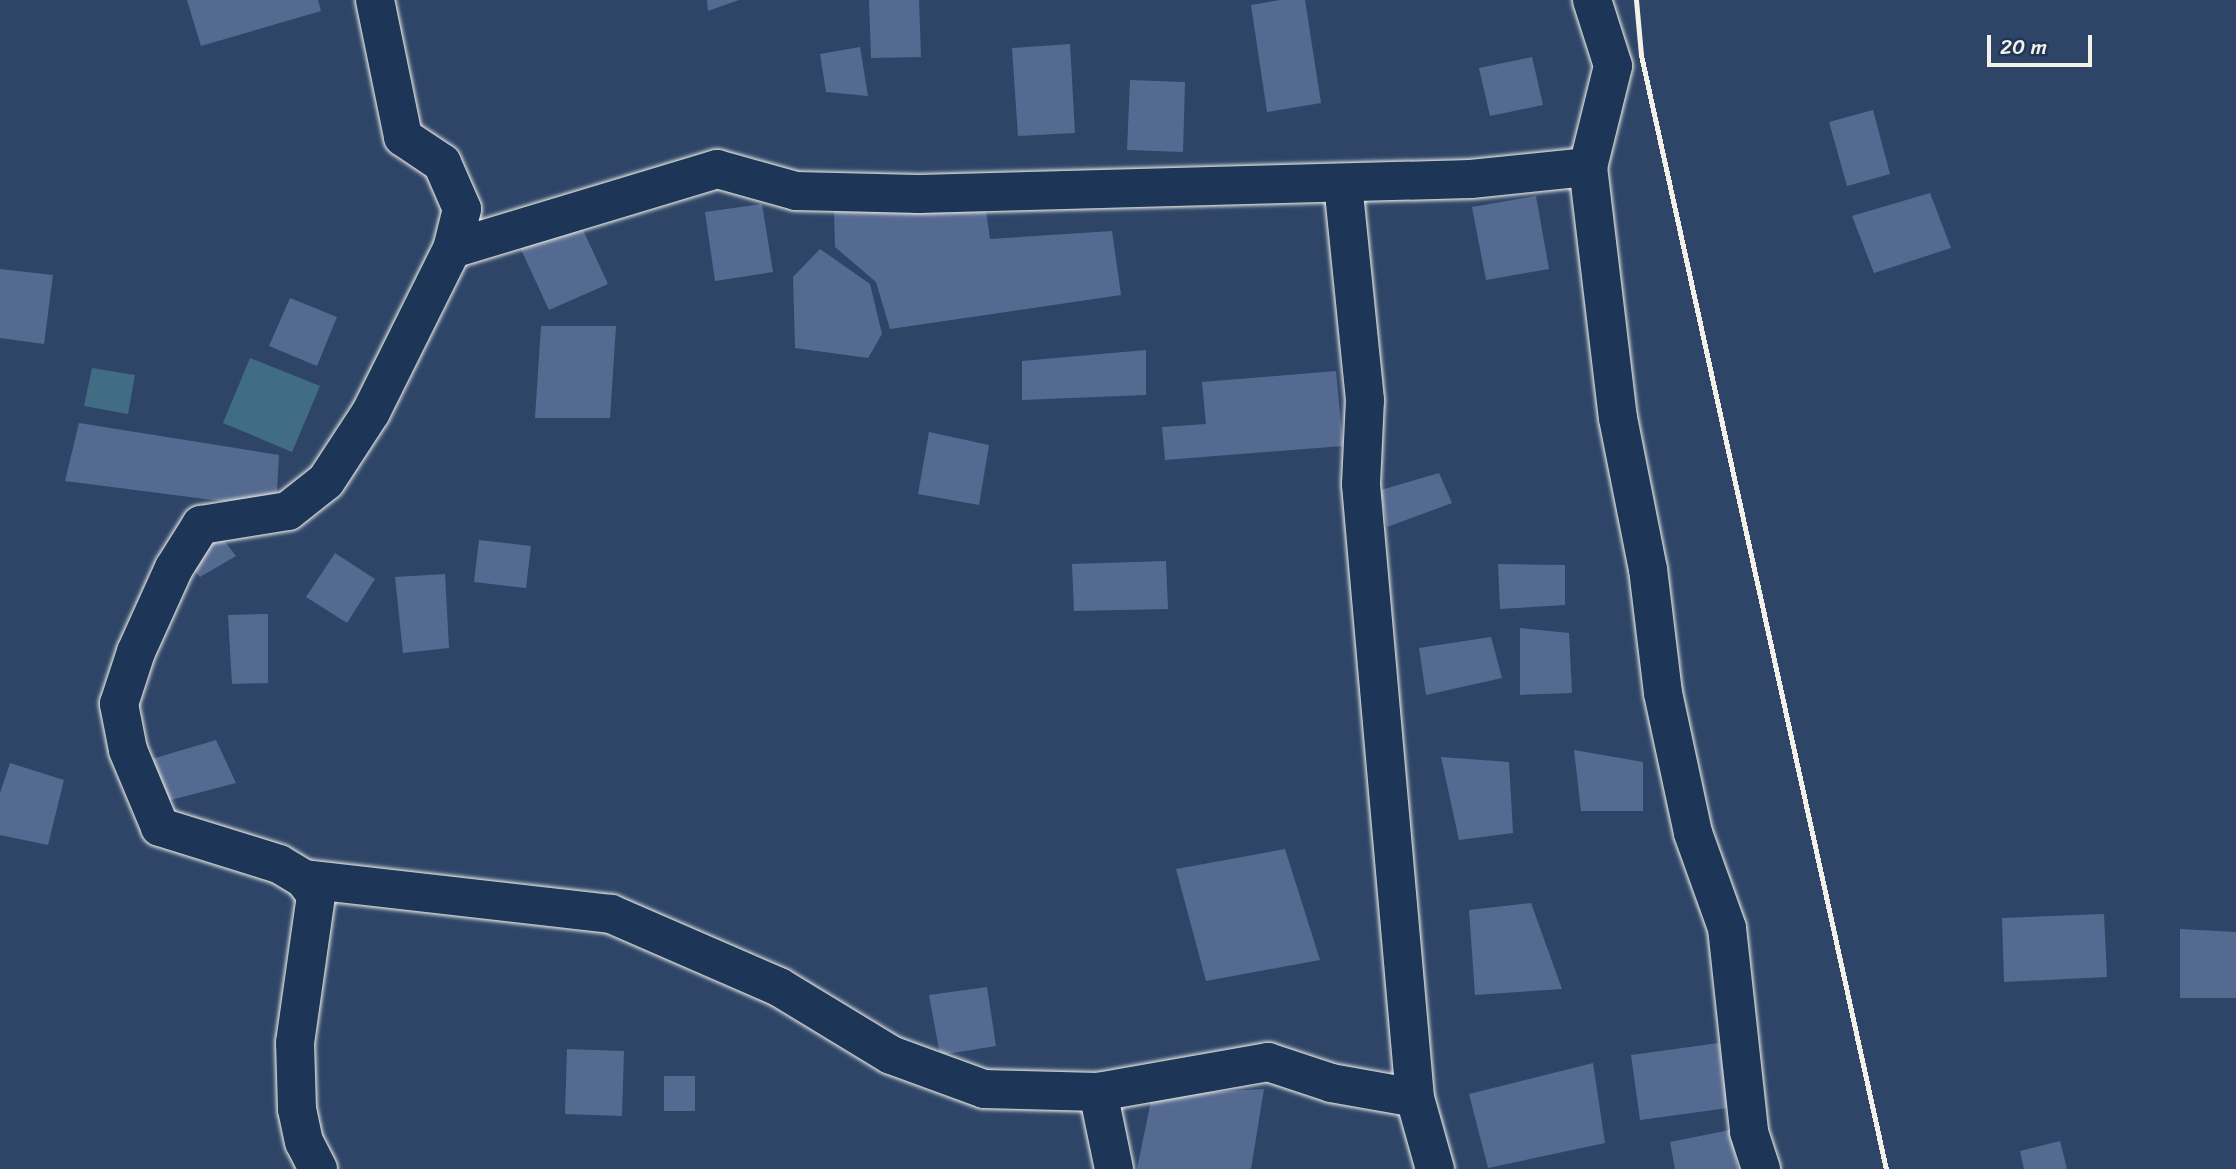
<!DOCTYPE html>
<style>
body{margin:0}
#map{position:relative;width:2236px;height:1169px;overflow:hidden;background:#2e4568;font-family:Sriracha,sans-serif}
div>[style]{position:absolute}
[style*='--x']{left:calc(var(--x)*1px);top:calc(var(--y)*1px);width:calc(var(--w)*1px);rotate:calc(var(--a)*1deg)}
.water>*{inset:0;background:#416d84}
.building>*{inset:0;background:#556a91}
.roads{filter:drop-shadow(0 0 2px #f4f1e8) drop-shadow(0 0 2px #f4f1e8)}
.minor>*{height:38px;margin:-19px;padding:0 19px;transform-origin:19px;border-radius:19px;background:#1d3557}
.rail>*{height:5px;margin:-2.5px;padding:0 2.5px;transform-origin:2.5px;border-radius:2.5px;background:#f4f1e8}
span{translate:-50% -50%;white-space:nowrap;text-align:center;line-height:1.15;-webkit-text-stroke:5px #1d3557;paint-order:stroke}
.scale{position:absolute;left:1987px;top:35px;width:105px;height:32px;box-sizing:border-box;border:4px solid #f4f1e8;border-top:0;padding-left:9px;font-size:21px;line-height:24px;white-space:nowrap;color:#f4f1e8;-webkit-text-stroke:5px #1d3557;paint-order:stroke}
</style>
<div id="map">
<div class="water">
<div style="clip-path:polygon(250px 358px,320px 386px,292px 452px,223px 423px)"></div>
<div style="clip-path:polygon(92px 368px,135px 375px,128px 414px,84px 406px)"></div>
</div>
<div class="building">
<div style="clip-path:polygon(187px 0,318px 0,321px 11px,201px 46px)"></div>
<div style="clip-path:polygon(707px 0,739px 0,708px 11px)"></div>
<div style="clip-path:polygon(869px 0,919px 0,921px 57px,871px 58px)"></div>
<div style="clip-path:polygon(1280px 0,1305px 0,1321px 103px,1267px 112px,1251px 5px)"></div>
<div style="clip-path:polygon(1070px 44px,1075px 133px,1018px 136px,1012px 48px)"></div>
<div style="clip-path:polygon(860px 47px,868px 96px,826px 92px,820px 54px)"></div>
<div style="clip-path:polygon(1532px 57px,1543px 105px,1490px 116px,1479px 68px)"></div>
<div style="clip-path:polygon(1130px 80px,1185px 82px,1183px 152px,1127px 150px)"></div>
<div style="clip-path:polygon(1873px 110px,1890px 174px,1847px 186px,1829px 122px)"></div>
<div style="clip-path:polygon(1930px 193px,1951px 248px,1874px 273px,1852px 216px)"></div>
<div style="clip-path:polygon(1536px 196px,1549px 269px,1486px 280px,1472px 207px)"></div>
<div style="clip-path:polygon(762px 204px,773px 272px,715px 281px,705px 212px)"></div>
<div style="clip-path:polygon(985px 204px,990px 239px,1112px 231px,1121px 295px,890px 329px,876px 282px,835px 247px,834px 211px)"></div>
<div style="clip-path:polygon(577px 217px,608px 284px,549px 310px,518px 243px)"></div>
<div style="clip-path:polygon(820px 249px,870px 284px,882px 334px,868px 358px,795px 348px,793px 277px)"></div>
<div style="clip-path:polygon(0 269px,53px 275px,44px 344px,0 338px)"></div>
<div style="clip-path:polygon(290px 298px,337px 317px,317px 366px,269px 346px)"></div>
<div style="clip-path:polygon(541px 326px,616px 326px,610px 418px,535px 418px)"></div>
<div style="clip-path:polygon(1146px 350px,1146px 395px,1022px 400px,1022px 361px)"></div>
<div style="clip-path:polygon(1336px 371px,1343px 446px,1165px 460px,1162px 427px,1206px 424px,1202px 382px)"></div>
<div style="clip-path:polygon(79px 423px,279px 455px,276px 508px,65px 481px)"></div>
<div style="clip-path:polygon(929px 432px,989px 445px,979px 505px,918px 494px)"></div>
<div style="clip-path:polygon(1439px 473px,1452px 503px,1387px 527px,1381px 490px)"></div>
<div style="clip-path:polygon(219px 534px,236px 556px,200px 577px,184px 557px)"></div>
<div style="clip-path:polygon(479px 540px,531px 546px,526px 588px,474px 582px)"></div>
<div style="clip-path:polygon(335px 553px,375px 579px,347px 623px,306px 597px)"></div>
<div style="clip-path:polygon(1166px 561px,1168px 609px,1074px 611px,1072px 564px)"></div>
<div style="clip-path:polygon(1498px 564px,1565px 565px,1565px 605px,1500px 609px)"></div>
<div style="clip-path:polygon(445px 574px,449px 648px,403px 653px,395px 577px)"></div>
<div style="clip-path:polygon(268px 614px,268px 683px,232px 684px,228px 615px)"></div>
<div style="clip-path:polygon(1520px 628px,1569px 633px,1572px 693px,1520px 695px)"></div>
<div style="clip-path:polygon(1491px 637px,1502px 678px,1426px 695px,1419px 648px)"></div>
<div style="clip-path:polygon(216px 740px,236px 783px,167px 801px,145px 761px)"></div>
<div style="clip-path:polygon(1574px 750px,1643px 762px,1643px 811px,1581px 811px)"></div>
<div style="clip-path:polygon(1441px 757px,1509px 762px,1513px 833px,1459px 840px)"></div>
<div style="clip-path:polygon(10px 763px,64px 780px,48px 845px,0 835px,0 793px)"></div>
<div style="clip-path:polygon(1285px 849px,1320px 960px,1206px 981px,1176px 869px)"></div>
<div style="clip-path:polygon(1531px 903px,1562px 989px,1475px 995px,1469px 910px)"></div>
<div style="clip-path:polygon(2104px 914px,2107px 977px,2004px 982px,2002px 918px)"></div>
<div style="clip-path:polygon(2180px 929px,2236px 932px,2236px 998px,2180px 998px)"></div>
<div style="clip-path:polygon(987px 987px,996px 1046px,940px 1055px,929px 995px)"></div>
<div style="clip-path:polygon(1719px 1043px,1728px 1108px,1640px 1120px,1631px 1055px)"></div>
<div style="clip-path:polygon(567px 1049px,624px 1051px,622px 1116px,565px 1114px)"></div>
<div style="clip-path:polygon(1593px 1063px,1605px 1143px,1488px 1168px,1469px 1094px)"></div>
<div style="clip-path:polygon(664px 1076px,695px 1076px,695px 1111px,664px 1111px)"></div>
<div style="clip-path:polygon(1264px 1089px,1251px 1169px,1137px 1169px,1152px 1096px)"></div>
<div style="clip-path:polygon(1730px 1130px,1738px 1169px,1675px 1169px,1670px 1142px)"></div>
<div style="clip-path:polygon(2060px 1141px,2067px 1169px,2024px 1169px,2020px 1151px)"></div>
</div>
<div class="roads">
<div class="minor">
<div style="--x:375;--y:0;--w:140;--a:78.4"></div>
<div style="--x:403;--y:137;--w:47;--a:33.7"></div>
<div style="--x:442;--y:163;--w:50;--a:66.5"></div>
<div style="--x:462;--y:209;--w:41;--a:104"></div>
<div style="--x:452;--y:249;--w:277;--a:-16.8"></div>
<div style="--x:717;--y:169;--w:82;--a:15.6"></div>
<div style="--x:796;--y:191;--w:123;--a:1.4"></div>
<div style="--x:919;--y:194;--w:552;--a:-1.56"></div>
<div style="--x:1471;--y:179;--w:118;--a:-5.9"></div>
<div style="--x:1592;--y:0;--w:69;--a:72.3"></div>
<div style="--x:1613;--y:66;--w:104;--a:103.9"></div>
<div style="--x:1588;--y:167;--w:253;--a:83.2"></div>
<div style="--x:1618;--y:418;--w:154;--a:78.8"></div>
<div style="--x:1648;--y:569;--w:125;--a:83.1"></div>
<div style="--x:1663;--y:693;--w:143;--a:77.9"></div>
<div style="--x:1693;--y:833;--w:101;--a:70.3"></div>
<div style="--x:1727;--y:928;--w:205;--a:83.8"></div>
<div style="--x:1749;--y:1132;--w:39;--a:72"></div>
<div style="--x:304;--y:879;--w:309;--a:6.5"></div>
<div style="--x:611;--y:914;--w:183;--a:23.5"></div>
<div style="--x:779;--y:987;--w:131;--a:31.3"></div>
<div style="--x:891;--y:1055;--w:99;--a:20.1"></div>
<div style="--x:984;--y:1089;--w:114;--a:1.5"></div>
<div style="--x:1415;--y:1098;--w:74;--a:74.3"></div>
<div style="--x:318;--y:1169;--w:30;--a:-117"></div>
<div style="--x:304;--y:1142;--w:34;--a:-102"></div>
<div style="--x:297;--y:1109;--w:66;--a:-91.7"></div>
<div style="--x:295;--y:1043;--w:149;--a:-81.9"></div>
<div style="--x:316;--y:895;--w:20;--a:-127"></div>
<div style="--x:304;--y:879;--w:29;--a:-149"></div>
<div style="--x:279;--y:864;--w:125;--a:-162.7"></div>
<div style="--x:160;--y:827;--w:83;--a:-112.6"></div>
<div style="--x:128;--y:750;--w:47;--a:-101.1"></div>
<div style="--x:119;--y:704;--w:55;--a:-71.9"></div>
<div style="--x:136;--y:652;--w:92;--a:-65.7"></div>
<div style="--x:174;--y:568;--w:51;--a:-57.9"></div>
<div style="--x:201;--y:525;--w:88;--a:-9.1"></div>
<div style="--x:288;--y:511;--w:48;--a:-38.3"></div>
<div style="--x:326;--y:481;--w:82;--a:-56.9"></div>
<div style="--x:371;--y:412;--w:182;--a:-63.6"></div>
<div style="--x:1114;--y:1169;--w:79;--a:-101.7"></div>
<div style="--x:1098;--y:1092;--w:173;--a:-10"></div>
<div style="--x:1268;--y:1062;--w:66;--a:18.4"></div>
<div style="--x:1331;--y:1083;--w:85;--a:10.1"></div>
<div style="--x:1415;--y:1098;--w:616;--a:-95.03"></div>
<div style="--x:1361;--y:484;--w:84;--a:-87.3"></div>
<div style="--x:1365;--y:400;--w:218;--a:-95.8"></div>
</div>
</div>
<div class="rail">
<div style="--x:1636;--y:0;--w:55;--a:84.8"></div>
<div style="--x:1641;--y:55;--w:1141;--a:77.6"></div>
</div>
<div class="scale">20 m</div>
</div>
